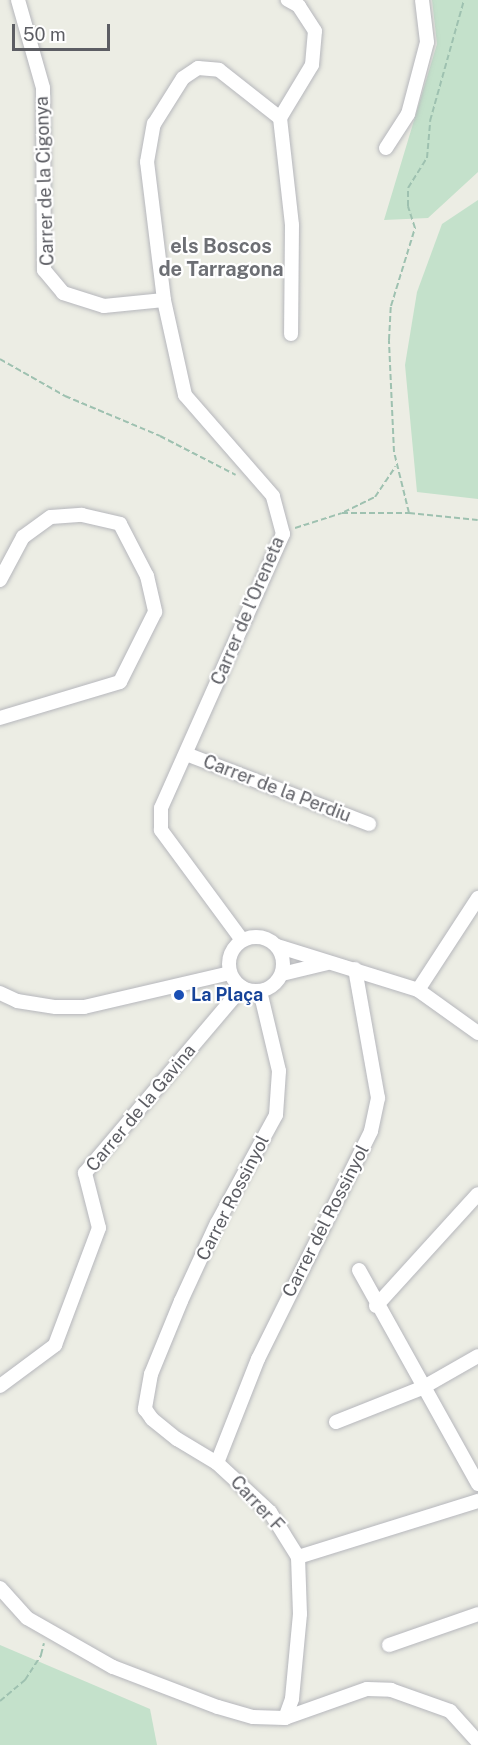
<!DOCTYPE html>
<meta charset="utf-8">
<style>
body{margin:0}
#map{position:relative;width:478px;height:1745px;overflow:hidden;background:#ecede4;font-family:"Public Sans",sans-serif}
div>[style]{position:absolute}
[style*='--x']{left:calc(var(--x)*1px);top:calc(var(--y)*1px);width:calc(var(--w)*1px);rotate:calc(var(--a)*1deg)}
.green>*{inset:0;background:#c4e1cb}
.path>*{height:2px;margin-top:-1px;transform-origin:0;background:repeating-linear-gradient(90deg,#9ec1b0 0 6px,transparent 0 9px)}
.roads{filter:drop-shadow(0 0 2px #b6b7bc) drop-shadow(0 0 2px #b6b7bc)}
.minor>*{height:14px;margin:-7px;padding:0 7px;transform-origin:7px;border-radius:7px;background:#fff}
.minor>.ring{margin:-7px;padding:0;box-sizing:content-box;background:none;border:14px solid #fff;border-radius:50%}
.dots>*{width:16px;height:16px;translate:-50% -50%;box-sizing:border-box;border:3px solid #fff;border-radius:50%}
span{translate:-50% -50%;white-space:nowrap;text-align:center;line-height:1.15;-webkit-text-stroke:4.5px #fff;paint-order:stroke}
.street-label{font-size:18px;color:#5c5d63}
.transit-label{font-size:18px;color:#164399;font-weight:700}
.left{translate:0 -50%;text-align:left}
.neighbourhood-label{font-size:20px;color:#6d6f74;font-weight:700}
.scale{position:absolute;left:12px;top:24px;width:98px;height:27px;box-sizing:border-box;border:3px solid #5c5d63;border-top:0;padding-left:8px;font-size:18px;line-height:21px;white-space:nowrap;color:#5c5d63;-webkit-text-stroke:4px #fff;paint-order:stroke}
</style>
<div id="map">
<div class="green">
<div style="clip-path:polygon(432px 0,478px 0,478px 172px,428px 218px,384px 220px,437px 44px)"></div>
<div style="clip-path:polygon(478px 200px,478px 499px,417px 492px,405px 365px,417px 292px,442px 224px)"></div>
<div style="clip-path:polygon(0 1645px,150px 1709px,157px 1745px,0 1745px)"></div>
</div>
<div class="path">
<div style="--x:0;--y:359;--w:75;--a:29.6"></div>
<div style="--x:65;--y:396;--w:103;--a:22.8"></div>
<div style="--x:160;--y:436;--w:85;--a:27.2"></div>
<div style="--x:344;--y:512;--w:34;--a:-26"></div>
<div style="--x:375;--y:497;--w:37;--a:-56"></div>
<div style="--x:409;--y:513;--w:63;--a:-103.8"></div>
<div style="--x:394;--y:452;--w:112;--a:-92.6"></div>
<div style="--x:389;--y:340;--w:34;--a:-87"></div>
<div style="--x:391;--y:306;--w:82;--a:-72.9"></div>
<div style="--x:415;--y:228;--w:23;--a:-108"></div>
<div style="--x:408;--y:206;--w:18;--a:-90"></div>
<div style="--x:408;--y:188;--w:36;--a:-58"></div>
<div style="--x:427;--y:158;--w:37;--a:-85"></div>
<div style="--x:430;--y:121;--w:126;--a:-74.3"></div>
<div style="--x:295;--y:528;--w:49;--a:-17.7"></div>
<div style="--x:342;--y:513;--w:67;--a:0"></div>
<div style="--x:409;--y:513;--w:69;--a:5.8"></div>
<div style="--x:0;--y:1701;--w:33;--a:-40"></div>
<div style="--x:25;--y:1680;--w:30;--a:-57"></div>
<div style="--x:41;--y:1655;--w:12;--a:-76"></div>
</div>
<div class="roads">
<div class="minor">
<div style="--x:18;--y:0;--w:91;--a:74.1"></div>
<div style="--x:43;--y:88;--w:182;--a:89.7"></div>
<div style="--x:44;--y:270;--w:30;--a:50"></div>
<div style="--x:63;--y:293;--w:43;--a:17.6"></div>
<div style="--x:104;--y:306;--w:60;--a:-5.7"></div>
<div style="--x:280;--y:118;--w:108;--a:83.6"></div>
<div style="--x:292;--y:225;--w:109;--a:90.5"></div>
<div style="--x:386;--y:148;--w:40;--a:-57.1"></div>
<div style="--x:408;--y:114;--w:74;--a:-75.2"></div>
<div style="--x:427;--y:42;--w:42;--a:-96.8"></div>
<div style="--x:0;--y:580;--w:49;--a:-61.9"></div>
<div style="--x:23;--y:537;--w:34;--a:-36"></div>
<div style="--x:51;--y:517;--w:31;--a:-4"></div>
<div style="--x:82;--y:515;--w:39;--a:13"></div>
<div style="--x:120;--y:524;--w:59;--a:62.6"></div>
<div style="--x:147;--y:576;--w:37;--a:77"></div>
<div style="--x:155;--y:612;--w:78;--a:116.6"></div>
<div style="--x:120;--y:682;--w:125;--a:163.3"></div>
<div style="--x:186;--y:754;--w:196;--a:20.9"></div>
<div class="ring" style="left:229px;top:937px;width:40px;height:40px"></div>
<div style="--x:242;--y:940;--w:137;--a:-126.4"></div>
<div style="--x:161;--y:830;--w:22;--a:-90"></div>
<div style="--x:161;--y:808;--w:300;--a:-66"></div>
<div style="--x:283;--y:534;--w:39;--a:-105"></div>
<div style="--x:273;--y:496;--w:134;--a:-131.1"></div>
<div style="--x:185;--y:395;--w:97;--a:-102.5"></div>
<div style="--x:164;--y:300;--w:139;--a:-97"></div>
<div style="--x:147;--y:162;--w:39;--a:-80"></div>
<div style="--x:154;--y:124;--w:54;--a:-57.8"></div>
<div style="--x:183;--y:78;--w:18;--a:-34"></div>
<div style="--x:198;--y:68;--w:21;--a:5"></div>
<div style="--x:219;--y:70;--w:78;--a:38.2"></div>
<div style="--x:280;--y:118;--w:62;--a:-58.9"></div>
<div style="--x:312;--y:65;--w:34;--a:-85"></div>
<div style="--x:315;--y:31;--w:30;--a:-123"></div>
<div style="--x:299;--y:6;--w:13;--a:-151"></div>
<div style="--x:277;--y:946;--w:148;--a:17.3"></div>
<div style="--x:418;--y:990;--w:74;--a:35.6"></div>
<div style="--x:282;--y:974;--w:46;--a:-13.7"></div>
<div style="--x:418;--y:990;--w:110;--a:-56.9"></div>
<div style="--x:260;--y:991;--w:82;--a:76.6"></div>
<div style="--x:279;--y:1071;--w:44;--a:93.9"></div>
<div style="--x:276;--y:1115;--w:123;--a:118.6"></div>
<div style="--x:217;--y:1223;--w:86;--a:114.8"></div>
<div style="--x:181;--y:1301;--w:79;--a:112.3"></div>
<div style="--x:151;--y:1374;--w:36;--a:100"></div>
<div style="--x:145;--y:1409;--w:12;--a:55"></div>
<div style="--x:152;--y:1419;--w:32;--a:39"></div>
<div style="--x:177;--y:1439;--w:47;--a:31"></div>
<div style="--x:217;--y:1463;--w:72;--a:42.8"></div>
<div style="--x:270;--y:1512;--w:53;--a:58.1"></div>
<div style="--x:298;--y:1557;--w:57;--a:88"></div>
<div style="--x:300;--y:1614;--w:85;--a:95.4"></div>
<div style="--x:292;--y:1699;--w:20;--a:110"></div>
<div style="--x:0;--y:993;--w:19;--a:25"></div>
<div style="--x:17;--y:1001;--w:39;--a:9"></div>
<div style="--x:56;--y:1007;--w:28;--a:0"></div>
<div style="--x:84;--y:1007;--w:150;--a:-13.1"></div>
<div style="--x:359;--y:1270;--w:245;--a:60.9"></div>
<div style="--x:376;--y:1306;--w:151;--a:-47.7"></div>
<div style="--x:0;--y:1386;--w:69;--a:-36.7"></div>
<div style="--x:55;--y:1345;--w:125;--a:-69.4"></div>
<div style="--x:99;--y:1228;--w:57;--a:-104.3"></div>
<div style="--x:85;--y:1173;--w:243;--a:-49.7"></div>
<div style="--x:336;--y:1422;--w:92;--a:-21.6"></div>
<div style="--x:422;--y:1388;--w:64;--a:-29.7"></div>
<div style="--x:217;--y:1463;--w:112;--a:-68.5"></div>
<div style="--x:258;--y:1359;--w:254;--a:-63.6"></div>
<div style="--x:371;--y:1131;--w:34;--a:-78"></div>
<div style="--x:378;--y:1098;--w:131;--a:-100.1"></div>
<div style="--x:298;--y:1557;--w:189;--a:-17.3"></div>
<div style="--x:0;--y:1588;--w:40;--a:48"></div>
<div style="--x:27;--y:1618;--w:99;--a:29.7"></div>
<div style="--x:113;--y:1667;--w:112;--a:20.9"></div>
<div style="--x:218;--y:1707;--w:36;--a:16"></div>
<div style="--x:253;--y:1717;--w:32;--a:2"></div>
<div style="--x:285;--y:1718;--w:87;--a:-19.5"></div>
<div style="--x:367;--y:1689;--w:24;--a:2"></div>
<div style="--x:391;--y:1690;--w:63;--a:19.6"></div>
<div style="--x:450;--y:1711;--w:42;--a:47.9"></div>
<div style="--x:389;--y:1645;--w:94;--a:-19.2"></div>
</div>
</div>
<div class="dots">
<div style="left:179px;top:995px;background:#1a4fb4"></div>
</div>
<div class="street-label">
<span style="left:45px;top:181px;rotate:-92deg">Carrer de la Cigonya</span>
<span style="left:248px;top:611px;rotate:-67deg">Carrer de l'Oreneta</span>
<span style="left:277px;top:789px;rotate:21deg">Carrer de la Perdiu</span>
<span style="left:141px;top:1108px;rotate:-50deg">Carrer de la Gavina</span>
<span style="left:233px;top:1198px;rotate:-63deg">Carrer Rossinyol</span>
<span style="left:326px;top:1221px;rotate:-63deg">Carrer del Rossinyol</span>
<span style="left:257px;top:1504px;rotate:47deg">Carrer F</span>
</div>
<div class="transit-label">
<span class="left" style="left:191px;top:995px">La Plaça</span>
</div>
<div class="neighbourhood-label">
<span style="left:221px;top:258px">els Boscos<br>de Tarragona</span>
</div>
<div class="scale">50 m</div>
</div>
